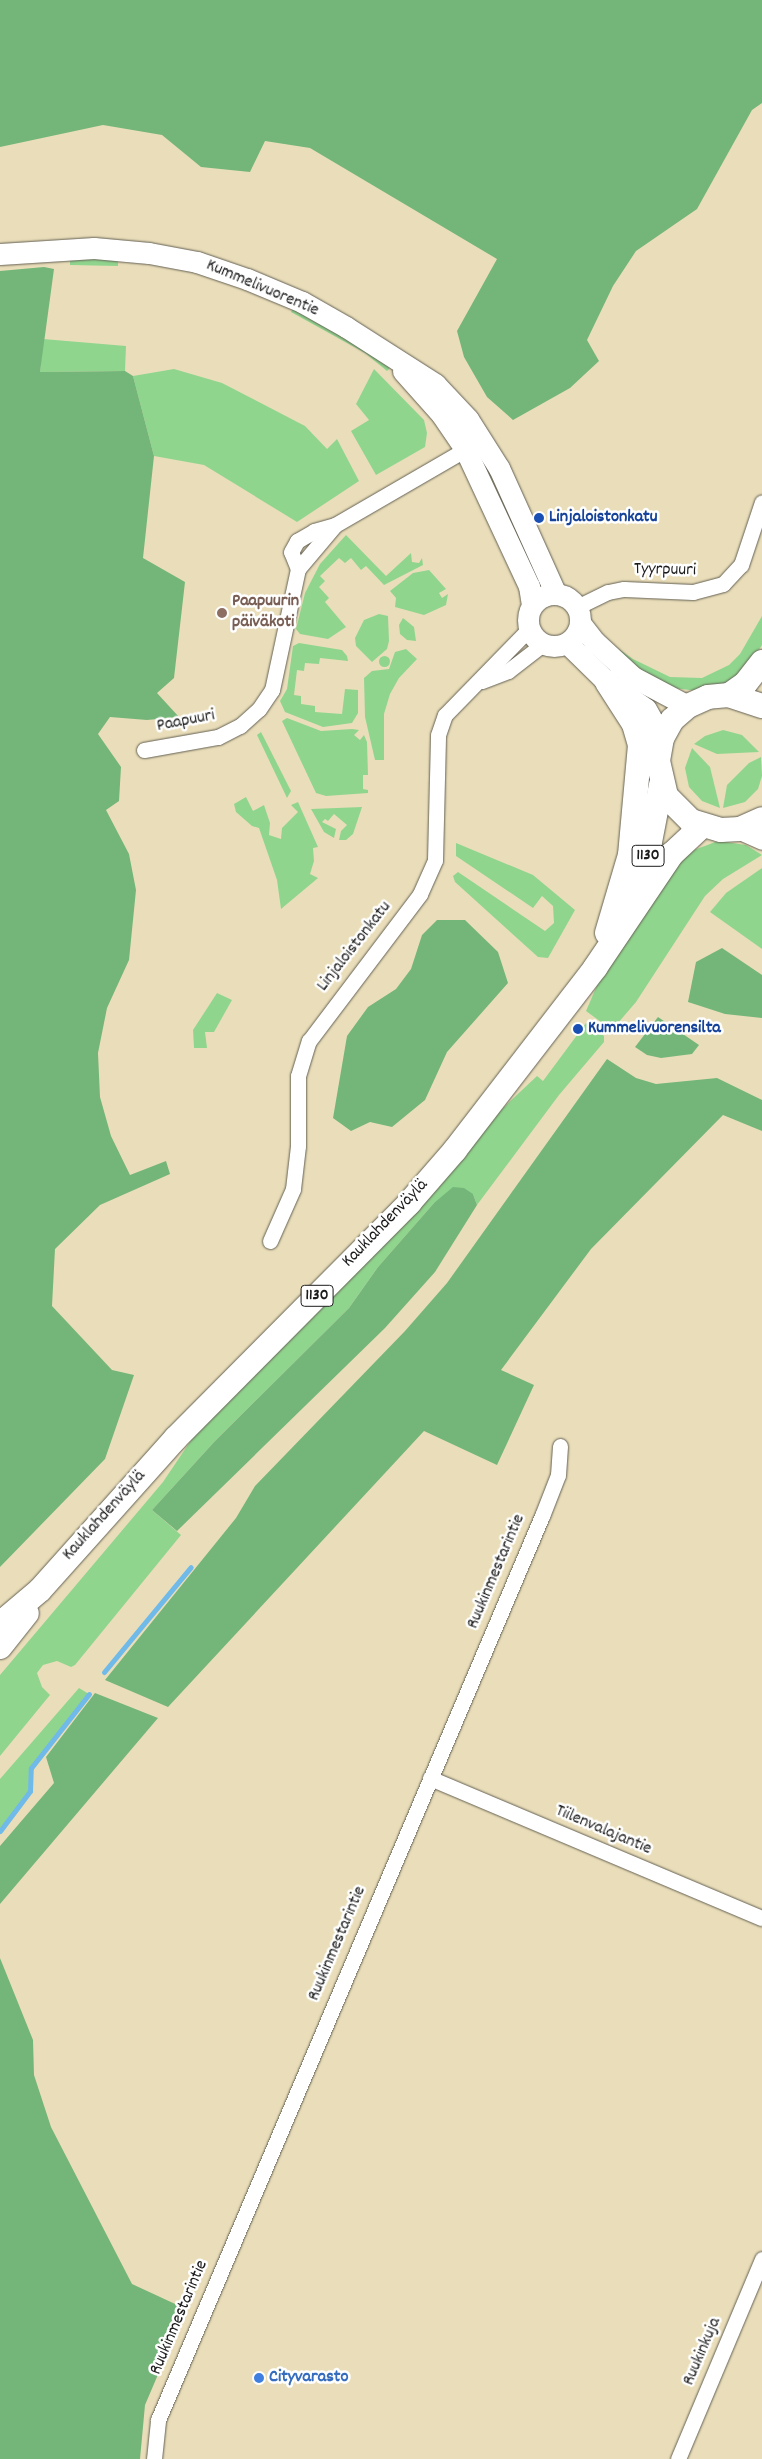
<!DOCTYPE html>
<meta charset="utf-8">
<style>
body{margin:0}
#map{position:relative;width:762px;height:2459px;overflow:hidden;background:#eadeba;font-family:Dekko,sans-serif}
div>[style]{position:absolute}
[style*='--x']{left:calc(var(--x)*1px);top:calc(var(--y)*1px);width:calc(var(--w)*1px);rotate:calc(var(--a)*1deg)}
.green>*{inset:0;background:#90d58e}
.round{border-radius:50%}
.forest>*{inset:0;background:#74b679}
.stream>*{height:5px;margin:-2.5px;padding:0 2.5px;transform-origin:2.5px;border-radius:2.5px;background:#6fbae8}
.roads{filter:drop-shadow(0 0 1px #646053) drop-shadow(0 0 1px #646053)}
.street>*{height:15px;margin:-7.5px;padding:0 7.5px;transform-origin:7.5px;border-radius:7.5px;background:#fff}
.secondary>*{height:21px;margin:-10.5px;padding:0 10.5px;transform-origin:10.5px;border-radius:10.5px;background:#fff}
.secondary>.ring{margin:-10.5px;padding:0;box-sizing:content-box;background:none;border:21px solid #fff;border-radius:50%}
.primary>*{height:24px;margin:-12px;padding:0 12px;transform-origin:12px;border-radius:12px;background:#fff}
.dots>*{width:14px;height:14px;translate:-50% -50%;box-sizing:border-box;border:2px solid #fff;border-radius:50%}
span{translate:-50% -50%;white-space:nowrap;text-align:center;line-height:1.15;-webkit-text-stroke:5px #fff;paint-order:stroke}
.shield-label span{padding:1px 4px;background:#fff;border:1px solid;border-radius:4px;-webkit-text-stroke-width:0}
.shield-label{font-size:16px;color:#1c1c1c;font-weight:700}
.street-label{font-size:18px;color:#1c1c1c}
.transit-label{font-size:18px;color:#164399;font-weight:700}
.left{translate:0 -50%;text-align:left}
.education-label{font-size:18px;color:#785e54;font-weight:700}
.shop-label{font-size:18px;color:#366cbe;font-weight:700}
</style>
<div id="map">
<div class="green">
<div style="clip-path:polygon(70px 258px,118px 259px,118px 266px,70px 265px)"></div>
<div style="clip-path:polygon(294px 306px,391px 367px,387px 371px,365px 353px,291px 312px)"></div>
<div style="clip-path:polygon(43px 339px,126px 346px,125px 371px,40px 372px)"></div>
<div style="clip-path:polygon(174px 369px,222px 383px,305px 426px,327px 449px,337px 439px,359px 481px,297px 522px,204px 465px,154px 456px,133px 376px)"></div>
<div style="clip-path:polygon(374px 369px,424px 420px,427px 433px,425px 447px,376px 475px,351px 431px,369px 420px,356px 404px)"></div>
<div style="clip-path:polygon(346px 535px,386px 576px,411px 553px,412px 562px,419px 563px,422px 558px,423px 565px,384px 585px,366px 566px,361px 570px,351px 558px,345px 563px,339px 558px,320px 576px,325px 581px,319px 587px,329px 598px,325px 602px,346px 627px,328px 639px,300px 634px,296px 629px,305px 593px,320px 564px)"></div>
<div style="clip-path:polygon(429px 570px,446px 589px,439px 593px,442px 598px,448px 594px,446px 605px,424px 615px,395px 607px,396px 598px,390px 591px,413px 573px)"></div>
<div style="clip-path:polygon(379px 614px,388px 616px,389px 641px,387px 649px,372px 662px,356px 646px,355px 638px,364px 620px)"></div>
<div style="clip-path:polygon(762px 616px,762px 645px,748px 667px,726px 684px,699px 691px,672px 688px,649px 678px,606px 640px,633px 659px,670px 677px,702px 678px,729px 665px,740px 654px)"></div>
<div style="clip-path:polygon(403px 618px,414px 627px,416px 641px,407px 640px,400px 634px,399px 625px)"></div>
<div style="clip-path:polygon(299px 643px,342px 650px,347px 656px,348px 661px,320px 658px,319px 664px,305px 663px,304px 671px,297px 670px,294px 695px,301px 696px,301px 704px,315px 706px,315px 712px,342px 714px,345px 689px,358px 690px,358px 713px,352px 723px,323px 727px,285px 712px,280px 701px,287px 689px,293px 646px)"></div>
<div style="clip-path:polygon(406px 649px,417px 659px,399px 678px,390px 694px,384px 714px,384px 760px,375px 760px,365px 717px,364px 678px,372px 671px,389px 669px,395px 652px)"></div>
<div class="round" style="left:378.5px;top:655.5px;width:11px;height:11px"></div>
<div style="clip-path:polygon(287px 718px,321px 731px,352px 729px,359px 730px,354px 735px,360px 740px,364px 735px,367px 742px,368px 775px,363px 775px,363px 789px,368px 790px,368px 793px,326px 796px,316px 793px,282px 721px)"></div>
<div style="clip-path:polygon(723px 730px,742px 735px,759px 752px,717px 754px,694px 744px,705px 736px)"></div>
<div style="clip-path:polygon(261px 732px,291px 791px,287px 798px,257px 735px)"></div>
<div style="clip-path:polygon(692px 748px,710px 767px,720px 808px,702px 801px,689px 787px,685px 768px)"></div>
<div style="clip-path:polygon(761px 757px,762px 776px,758px 789px,745px 802px,723px 808px,727px 785px,749px 763px)"></div>
<div style="clip-path:polygon(246px 797px,253px 811px,264px 805px,270px 823px,269px 835px,281px 839px,282px 828px,298px 812px,291px 805px,298px 802px,318px 847px,313px 848px,314px 861px,310px 874px,318px 878px,281px 909px,277px 880px,259px 828px,252px 826px,236px 812px,234px 804px)"></div>
<div style="clip-path:polygon(362px 807px,353px 834px,346px 840px,339px 840px,341px 831px,347px 825px,334px 814px,328px 821px,325px 819px,322px 822px,336px 829px,334px 838px,324px 832px,311px 809px)"></div>
<div style="clip-path:polygon(718px 841px,746px 845px,762px 855px,723px 879px,705px 896px,636px 1002px,612px 1030px,586px 1011px,602px 974px,680px 863px,694px 850px)"></div>
<div style="clip-path:polygon(456px 843px,533px 875px,575px 910px,548px 958px,538px 957px,455px 882px,453px 876px,458px 872px,545px 931px,554px 923px,553px 906px,542px 896px,533px 908px,456px 856px)"></div>
<div style="clip-path:polygon(762px 868px,762px 949px,710px 912px,726px 893px)"></div>
<div style="clip-path:polygon(217px 993px,232px 1000px,214px 1032px,205px 1032px,207px 1048px,194px 1048px,193px 1030px)"></div>
<div style="clip-path:polygon(586px 1023px,604px 1036px,604px 1042px,559px 1095px,477px 1205px,473px 1194px,434px 1203px,378px 1267px,349px 1308px,215px 1441px,152px 1510px,181px 1535px,75px 1665px,71px 1667px,57px 1661px,43px 1665px,37px 1673px,42px 1687px,50px 1695px,0 1756px,0 1675px,163px 1482px,200px 1427px,443px 1179px,502px 1109px,537px 1076px,543px 1081px)"></div>
<div style="clip-path:polygon(79px 1688px,89px 1694px,31px 1768px,30px 1791px,0 1831px,0 1779px)"></div>
</div>
<div class="forest">
<div style="clip-path:polygon(0 0,762px 0,762px 103px,752px 110px,697px 209px,636px 251px,613px 286px,587px 340px,599px 361px,570px 388px,513px 420px,487px 397px,464px 357px,457px 331px,497px 259px,310px 148px,265px 141px,250px 172px,201px 167px,162px 135px,103px 125px,0 147px)"></div>
<div style="clip-path:polygon(44px 267px,54px 269px,40px 372px,125px 371px,133px 376px,154px 456px,143px 558px,185px 582px,174px 678px,157px 693px,179px 717px,147px 720px,110px 717px,98px 734px,121px 767px,119px 801px,106px 810px,129px 854px,136px 890px,129px 960px,107px 1008px,98px 1053px,100px 1097px,111px 1136px,130px 1175px,166px 1161px,170px 1174px,100px 1205px,55px 1249px,52px 1306px,112px 1370px,134px 1375px,105px 1459px,0 1567px,0 271px)"></div>
<div style="clip-path:polygon(437px 920px,465px 920px,498px 952px,508px 983px,447px 1052px,425px 1100px,392px 1127px,370px 1122px,351px 1131px,333px 1118px,347px 1036px,368px 1007px,396px 989px,411px 969px,422px 935px)"></div>
<div style="clip-path:polygon(722px 948px,762px 975px,762px 1018px,725px 1014px,688px 1002px,696px 962px)"></div>
<div style="clip-path:polygon(658px 1017px,699px 1045px,692px 1054px,661px 1058px,647px 1055px,635px 1047px)"></div>
<div style="clip-path:polygon(607px 1059px,636px 1078px,656px 1084px,717px 1078px,762px 1100px,762px 1131px,723px 1115px,591px 1249px,501px 1370px,534px 1385px,497px 1465px,424px 1431px,168px 1707px,105px 1680px,236px 1518px,255px 1486px,405px 1331px,447px 1283px)"></div>
<div style="clip-path:polygon(453px 1187px,464px 1188px,473px 1194px,477px 1205px,435px 1272px,385px 1328px,177px 1531px,152px 1510px,215px 1441px,349px 1308px,378px 1267px,434px 1203px)"></div>
<div style="clip-path:polygon(95px 1693px,158px 1718px,0 1904px,0 1846px,54px 1783px,46px 1757px)"></div>
<div style="clip-path:polygon(0 1958px,33px 2040px,34px 2075px,51px 2127px,132px 2284px,186px 2309px,145px 2405px,140px 2459px,0 2459px)"></div>
</div>
<div class="stream">
<div style="--x:104;--y:1672;--w:136;--a:-50.4"></div>
<div style="--x:0;--y:1831;--w:50;--a:-53.1"></div>
<div style="--x:30;--y:1791;--w:23;--a:-88"></div>
<div style="--x:31;--y:1768;--w:94;--a:-51.9"></div>
</div>
<div class="roads">
<div class="street">
<div style="--x:298;--y:569;--w:18;--a:-112"></div>
<div style="--x:291;--y:552;--w:13;--a:-61"></div>
<div style="--x:297;--y:541;--w:20;--a:-30"></div>
<div style="--x:314;--y:531;--w:22;--a:-16"></div>
<div style="--x:335;--y:525;--w:160;--a:-30.1"></div>
<div style="--x:577;--y:607;--w:34;--a:-26"></div>
<div style="--x:608;--y:592;--w:16;--a:-11"></div>
<div style="--x:624;--y:589;--w:69;--a:2.5"></div>
<div style="--x:693;--y:592;--w:31;--a:-15"></div>
<div style="--x:723;--y:584;--w:26;--a:-47"></div>
<div style="--x:741;--y:565;--w:66;--a:-71.6"></div>
<div style="--x:482;--y:681;--w:28;--a:-21"></div>
<div style="--x:508;--y:671;--w:44;--a:-37.6"></div>
<div style="--x:144;--y:750;--w:75;--a:-10"></div>
<div style="--x:218;--y:737;--w:25;--a:-27"></div>
<div style="--x:240;--y:726;--w:25;--a:-42"></div>
<div style="--x:259;--y:709;--w:23;--a:-56"></div>
<div style="--x:272;--y:690;--w:124;--a:-77.9"></div>
<div style="--x:298;--y:569;--w:57;--a:-49.9"></div>
<div style="--x:270;--y:1241;--w:57;--a:-66.1"></div>
<div style="--x:293;--y:1189;--w:43;--a:-83.4"></div>
<div style="--x:298;--y:1146;--w:70;--a:-90"></div>
<div style="--x:298;--y:1076;--w:37;--a:-73"></div>
<div style="--x:309;--y:1041;--w:184;--a:-52.9"></div>
<div style="--x:420;--y:894;--w:37;--a:-66"></div>
<div style="--x:435;--y:860;--w:125;--a:-88.6"></div>
<div style="--x:438;--y:735;--w:21;--a:-71"></div>
<div style="--x:445;--y:715;--w:120;--a:-45.7"></div>
<div style="--x:430;--y:1778;--w:360;--a:22.9"></div>
<div style="--x:154;--y:2459;--w:39;--a:-84"></div>
<div style="--x:158;--y:2420;--w:982;--a:-66.99"></div>
<div style="--x:542;--y:1516;--w:44;--a:-68.7"></div>
<div style="--x:558;--y:1475;--w:29;--a:-86"></div>
<div style="--x:678;--y:2459;--w:217;--a:-67.2"></div>
</div>
<div class="secondary">
<div style="--x:0;--y:254;--w:94;--a:-3.7"></div>
<div style="--x:94;--y:248;--w:55;--a:5.2"></div>
<div style="--x:149;--y:253;--w:49;--a:10.6"></div>
<div style="--x:197;--y:262;--w:53;--a:18.8"></div>
<div style="--x:247;--y:279;--w:60;--a:22.7"></div>
<div style="--x:302;--y:302;--w:51;--a:29.6"></div>
<div style="--x:346;--y:327;--w:106;--a:32.6"></div>
<div style="--x:435;--y:384;--w:48;--a:46.7"></div>
<div style="--x:468;--y:419;--w:58;--a:57.7"></div>
<div style="--x:499;--y:468;--w:138;--a:65.7"></div>
<div style="--x:403;--y:371;--w:59;--a:48.4"></div>
<div style="--x:442;--y:415;--w:41;--a:55.9"></div>
<div style="--x:465;--y:449;--w:151;--a:65"></div>
<div style="--x:529;--y:586;--w:19;--a:81"></div>
<div class="ring" style="left:528px;top:594px;width:31px;height:31px"></div>
<div style="--x:580;--y:623;--w:24;--a:52"></div>
<div style="--x:595;--y:642;--w:52;--a:42.6"></div>
<div style="--x:633;--y:677;--w:62;--a:27.8"></div>
<div style="--x:567;--y:643;--w:56;--a:44.3"></div>
<div style="--x:607;--y:682;--w:47;--a:34.7"></div>
<div style="--x:646;--y:709;--w:33;--a:61"></div>
<div style="--x:740;--y:829;--w:24;--a:24"></div>
</div>
<div class="primary">
<div style="--x:729;--y:695;--w:19;--a:-35"></div>
<div style="--x:745;--y:684;--w:28;--a:-52"></div>
<div style="--x:762;--y:706;--w:35;--a:-162"></div>
<div style="--x:729;--y:695;--w:21;--a:175"></div>
<div style="--x:708;--y:697;--w:22;--a:156"></div>
<div style="--x:688;--y:706;--w:21;--a:139"></div>
<div style="--x:672;--y:720;--w:21;--a:119"></div>
<div style="--x:662;--y:738;--w:23;--a:100"></div>
<div style="--x:658;--y:761;--w:36;--a:77"></div>
<div style="--x:666;--y:796;--w:35;--a:45"></div>
<div style="--x:691;--y:821;--w:31;--a:17"></div>
<div style="--x:721;--y:830;--w:19;--a:-3"></div>
<div style="--x:740;--y:829;--w:24;--a:-24"></div>
<div style="--x:636;--y:892;--w:26;--a:-69"></div>
<div style="--x:645;--y:868;--w:85;--a:-79.1"></div>
<div style="--x:607;--y:933;--w:81;--a:-73.6"></div>
<div style="--x:630;--y:855;--w:110;--a:-84.8"></div>
<div style="--x:640;--y:745;--w:22;--a:-106"></div>
<div style="--x:634;--y:724;--w:50;--a:-122.7"></div>
<div style="--x:0;--y:1624;--w:52;--a:-40.4"></div>
<div style="--x:40;--y:1590;--w:204;--a:-48.2"></div>
<div style="--x:176;--y:1438;--w:331;--a:-45.2"></div>
<div style="--x:409;--y:1203;--w:70;--a:-49"></div>
<div style="--x:455;--y:1150;--w:230;--a:-52.4"></div>
<div style="--x:595;--y:968;--w:138;--a:-56"></div>
<div style="--x:672;--y:854;--w:41;--a:-43"></div>
<div style="--x:0;--y:1647;--w:43;--a:-51.5"></div>
</div>
</div>
<div class="dots">
<div style="left:539px;top:518px;background:#1a4fb4"></div>
<div style="left:222px;top:613px;background:#8d6e63"></div>
<div style="left:578px;top:1029px;background:#1a4fb4"></div>
<div style="left:259px;top:2378px;background:#3f7fe0"></div>
</div>
<div class="shield-label">
<span style="left:648px;top:856px">1130</span>
<span style="left:317px;top:1296px">1130</span>
</div>
<div class="street-label">
<span style="left:262px;top:289px;rotate:23deg">Kummelivuorentie</span>
<span style="left:665px;top:571px;rotate:1deg">Tyyrpuuri</span>
<span style="left:186px;top:722px;rotate:-11deg">Paapuuri</span>
<span style="left:355px;top:947px;rotate:-52deg">Linjaloistonkatu</span>
<span style="left:386px;top:1224px;rotate:-46deg">Kauklahdenväylä</span>
<span style="left:105px;top:1516px;rotate:-48deg">Kauklahdenväylä</span>
<span style="left:497px;top:1572px;rotate:-67deg">Ruukinmestarintie</span>
<span style="left:603px;top:1831px;rotate:23deg">Tiilenvalajantie</span>
<span style="left:338px;top:1944px;rotate:-67deg">Ruukinmestarintie</span>
<span style="left:180px;top:2318px;rotate:-67deg">Ruukinmestarintie</span>
<span style="left:703px;top:2352px;rotate:-67deg">Ruukinkuja</span>
</div>
<div class="transit-label">
<span class="left" style="left:549px;top:518px">Linjaloistonkatu</span>
<span class="left" style="left:588px;top:1029px">Kummelivuorensilta</span>
</div>
<div class="education-label">
<span class="left" style="left:232px;top:613px">Paapuurin<br>päiväkoti</span>
</div>
<div class="shop-label">
<span class="left" style="left:269px;top:2378px">Cityvarasto</span>
</div>
</div>
